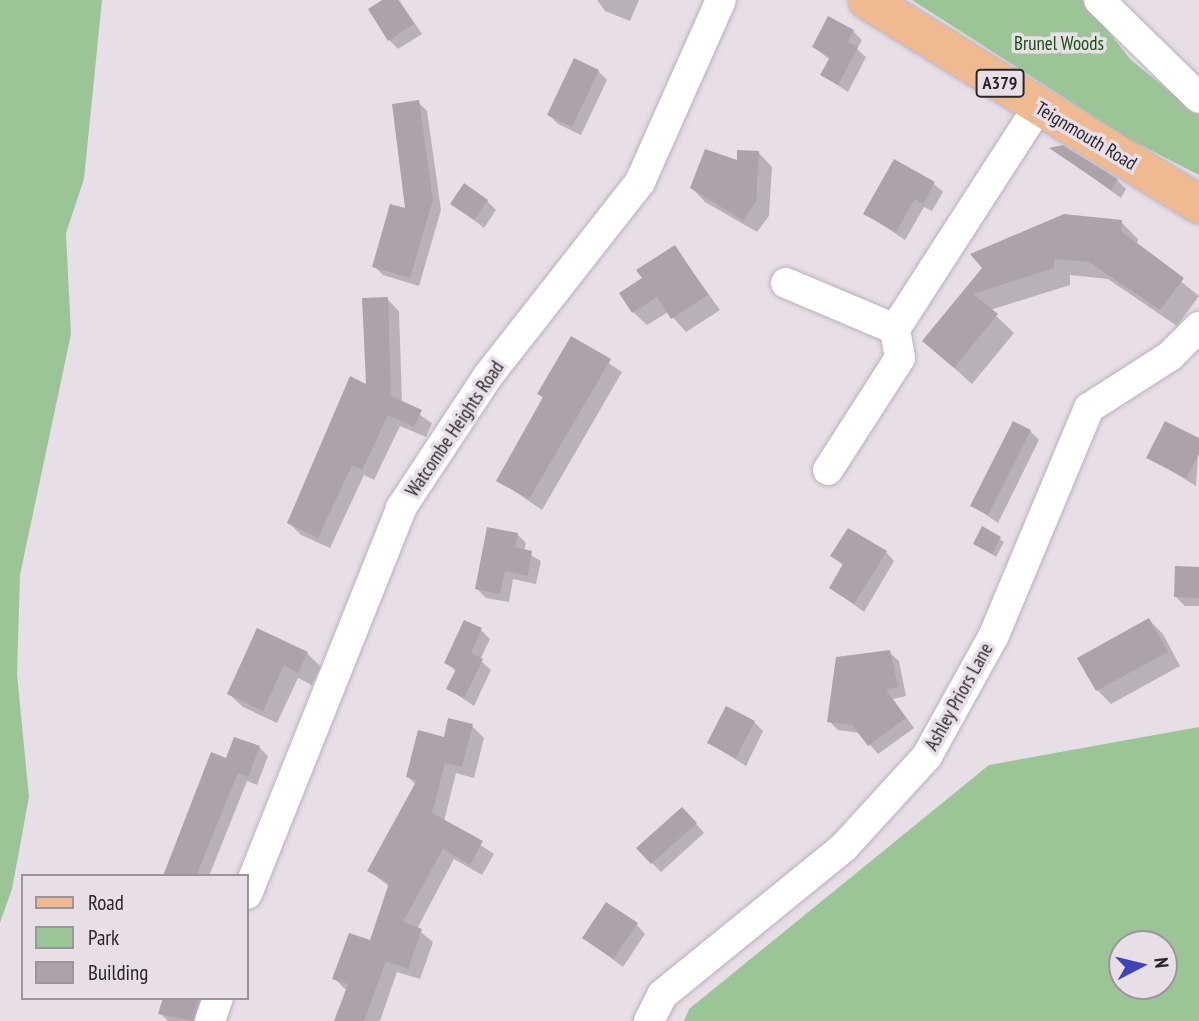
<!DOCTYPE html>
<style>
body{margin:0}
#map{position:relative;width:1199px;height:1021px;overflow:hidden;background:#e8dee8;font-family:"PT Sans Narrow",sans-serif}
div>[style]{position:absolute}
[style*='--x']{left:calc(var(--x)*1px);top:calc(var(--y)*1px);width:calc(var(--w)*1px);rotate:calc(var(--a)*1deg)}
.green>*{inset:0;background:#9cc597}
.shadow>*{inset:0;background:#0003}
.building>*{inset:0;background:#aca2ac}
.roads{filter:drop-shadow(0 0 2px #bab0ba) drop-shadow(0 0 2px #bab0ba)}
.minor>*{height:30px;margin:-15px;padding:0 15px;transform-origin:15px;border-radius:15px;background:#fff}
.major>*{height:37px;margin:-18.5px;padding:0 18.5px;transform-origin:18.5px;border-radius:18.5px;background:#efba91}
span{translate:-50% -50%;white-space:nowrap;text-align:center;line-height:1.15;-webkit-text-stroke:7px #e8dee8;paint-order:stroke}
.shield-label span{padding:2px 5px;background:#e8dee8;border:2px solid;border-radius:5px;-webkit-text-stroke-width:0}
.shield-label{font-size:18px;color:#2a262a;font-weight:700}
.park-label{font-size:19px;color:#13530d}
.street-label{font-size:19px;color:#2a262a}
.legend{position:absolute;left:21px;top:874px;width:228px;height:126px;box-sizing:border-box;background:#e8dee8;border:2px solid #9c949c;margin:0;padding:9px 12px;list-style:none;font-size:21px;color:#2a262a}
.legend li{display:flex;align-items:center;gap:14px;height:35px}
.legend b{width:35px;border:2px solid #9c949c}
.north{position:absolute;left:1108px;top:930px;width:70px;height:70px;box-sizing:border-box;background:#e8dee8;border:2px solid #9c949c;border-radius:50%;rotate:83deg;font-size:19px;font-weight:700;line-height:28px;text-align:center;color:#2a262a}
.north::after{content:'';display:block;margin:auto;width:24px;height:32px;background:#4042b7;clip-path:polygon(50% 0,100% 100%,50% 72%,0 100%)}
</style>
<div id="map">
<div class="green">
<div style="clip-path:polygon(0 0,102px 0,84px 179px,66px 233px,71px 334px,20px 575px,17px 674px,29px 797px,12px 889px,0 923px)"></div>
<div style="clip-path:polygon(912px 0,1083px 0,1131px 60px,1199px 115px,1199px 175px,1127px 138px)"></div>
<div style="clip-path:polygon(evenodd,1199px 727px,1199px 1021px,684px 1021px,689px 1009px,989px 765px,1199px 727px,1164px 944px,1164px 986px,1122px 986px,1122px 944px,1164px 944px)"></div>
</div>
<div class="shadow">
<div style="clip-path:polygon(385px 0,399px 0,422px 34px,398px 49px,389px 40px)"></div>
<div style="clip-path:polygon(597px 0,639px 0,630px 21px,605px 11px)"></div>
<div style="clip-path:polygon(853px 31px,862px 40px,857px 49px,866px 57px,848px 92px,822px 75px,830px 60px,814px 47px)"></div>
<div style="clip-path:polygon(598px 71px,607px 80px,581px 135px,558px 124px,549px 115px)"></div>
<div style="clip-path:polygon(418px 102px,427px 111px,441px 210px,419px 286px,383px 275px,374px 266px,408px 211px)"></div>
<div style="clip-path:polygon(1063px 147px,1117px 180px,1126px 189px,1121px 198px,1053px 149px)"></div>
<div style="clip-path:polygon(759px 153px,772px 167px,769px 216px,757px 232px,705px 202px,692px 188px)"></div>
<div style="clip-path:polygon(934px 184px,943px 192px,932px 211px,924px 207px,905px 240px,866px 214px)"></div>
<div style="clip-path:polygon(487px 201px,496px 210px,484px 228px,452px 203px)"></div>
<div style="clip-path:polygon(1121px 222px,1138px 239px,1137px 246px,1199px 296px,1177px 326px,1108px 279px,1070px 275px,1070px 285px,990px 310px,1014px 333px,972px 384px,924px 341px,984px 267px)"></div>
<div style="clip-path:polygon(675px 247px,720px 310px,686px 332px,668px 312px,647px 325px,633px 312px,644px 279px)"></div>
<div style="clip-path:polygon(387px 299px,399px 311px,402px 403px,432px 423px,426px 437px,400px 426px,374px 480px,364px 475px,330px 548px,301px 535px,289px 523px,368px 387px)"></div>
<div style="clip-path:polygon(571px 338px,622px 372px,542px 510px,498px 480px,544px 399px,539px 394px)"></div>
<div style="clip-path:polygon(1030px 431px,1039px 440px,998px 523px,973px 506px)"></div>
<div style="clip-path:polygon(1199px 440px,1196px 486px,1148px 457px)"></div>
<div style="clip-path:polygon(983px 529px,1004px 542px,996px 557px,975px 543px)"></div>
<div style="clip-path:polygon(517px 534px,526px 543px,524px 551px,541px 561px,536px 584px,513px 579px,509px 602px,486px 598px,477px 589px)"></div>
<div style="clip-path:polygon(886px 552px,894px 561px,864px 612px,831px 588px,844px 566px,832px 556px)"></div>
<div style="clip-path:polygon(1199px 569px,1199px 606px,1185px 606px,1176px 597px)"></div>
<div style="clip-path:polygon(1149px 620px,1163px 634px,1180px 666px,1111px 704px,1097px 690px)"></div>
<div style="clip-path:polygon(258px 630px,307px 653px,321px 667px,312px 685px,298px 678px,277px 723px,243px 707px,229px 694px)"></div>
<div style="clip-path:polygon(481px 630px,490px 639px,480px 660px,491px 670px,474px 706px,449px 689px,457px 672px,446px 663px)"></div>
<div style="clip-path:polygon(889px 652px,899px 661px,906px 696px,893px 699px,914px 728px,878px 754px,860px 733px,838px 730px,829px 721px)"></div>
<div style="clip-path:polygon(754px 722px,763px 731px,746px 766px,709px 743px)"></div>
<div style="clip-path:polygon(472px 726px,484px 738px,474px 778px,456px 773px,444px 821px,494px 854px,482px 875px,454px 859px,417px 929px,433px 942px,420px 979px,397px 972px,380px 1021px,336px 1021px,346px 990px,334px 978px,371px 942px,390px 887px,369px 871px,416px 785px,408px 777px,445px 739px)"></div>
<div style="clip-path:polygon(259px 747px,268px 756px,257px 785px,247px 781px,209px 876px,165px 876px,227px 760px)"></div>
<div style="clip-path:polygon(691px 818px,704px 833px,661px 872px,652px 863px)"></div>
<div style="clip-path:polygon(637px 925px,645px 934px,623px 967px,585px 938px)"></div>
<div style="clip-path:polygon(165px 998px,221px 998px,210px 1021px,168px 1021px,160px 1013px)"></div>
</div>
<div class="building">
<div style="clip-path:polygon(382px 0,398px 0,414px 24px,388px 41px,368px 9px)"></div>
<div style="clip-path:polygon(828px 16px,854px 30px,848px 42px,858px 47px,838px 85px,820px 75px,830px 57px,812px 47px)"></div>
<div style="clip-path:polygon(574px 58px,599px 70px,572px 127px,547px 115px)"></div>
<div style="clip-path:polygon(419px 100px,433px 200px,410px 278px,372px 267px,390px 204px,405px 208px,392px 104px)"></div>
<div style="clip-path:polygon(1063px 145px,1118px 179px,1111px 190px,1049px 148px)"></div>
<div style="clip-path:polygon(705px 149px,737px 160px,737px 150px,759px 151px,756px 202px,743px 220px,690px 188px)"></div>
<div style="clip-path:polygon(894px 159px,935px 182px,923px 204px,915px 199px,896px 232px,863px 214px)"></div>
<div style="clip-path:polygon(464px 183px,488px 200px,474px 220px,450px 204px)"></div>
<div style="clip-path:polygon(1064px 214px,1122px 220px,1121px 231px,1184px 278px,1160px 310px,1089px 262px,1054px 259px,1054px 268px,973px 294px,998px 314px,954px 368px,922px 341px,982px 268px,970px 254px)"></div>
<div style="clip-path:polygon(675px 245px,708px 295px,671px 319px,657px 297px,632px 313px,619px 293px,642px 278px,636px 270px)"></div>
<div style="clip-path:polygon(388px 297px,391px 396px,422px 410px,414px 427px,388px 415px,362px 470px,352px 465px,318px 538px,287px 523px,350px 376px,366px 384px,362px 298px)"></div>
<div style="clip-path:polygon(571px 336px,611px 359px,529px 499px,496px 481px,543px 397px,537px 394px)"></div>
<div style="clip-path:polygon(1013px 421px,1031px 430px,988px 515px,970px 506px)"></div>
<div style="clip-path:polygon(1165px 421px,1199px 438px,1199px 454px,1186px 478px,1146px 458px)"></div>
<div style="clip-path:polygon(982px 526px,1001px 537px,992px 554px,973px 544px)"></div>
<div style="clip-path:polygon(487px 527px,518px 533px,515px 547px,532px 551px,528px 576px,505px 571px,500px 594px,475px 589px)"></div>
<div style="clip-path:polygon(848px 528px,887px 551px,854px 604px,829px 588px,843px 564px,830px 556px)"></div>
<div style="clip-path:polygon(1175px 566px,1199px 567px,1199px 598px,1174px 597px)"></div>
<div style="clip-path:polygon(1149px 618px,1168px 652px,1096px 691px,1077px 658px)"></div>
<div style="clip-path:polygon(464px 620px,482px 628px,471px 653px,483px 659px,464px 698px,446px 689px,456px 669px,444px 663px)"></div>
<div style="clip-path:polygon(257px 628px,308px 652px,298px 673px,284px 665px,263px 711px,227px 694px)"></div>
<div style="clip-path:polygon(890px 650px,898px 687px,886px 690px,906px 718px,868px 746px,852px 725px,827px 722px,836px 657px)"></div>
<div style="clip-path:polygon(726px 706px,755px 721px,736px 758px,707px 743px)"></div>
<div style="clip-path:polygon(448px 718px,473px 724px,462px 767px,445px 763px,432px 813px,483px 841px,470px 865px,443px 849px,403px 922px,422px 929px,408px 969px,386px 961px,364px 1021px,334px 1021px,348px 984px,332px 979px,349px 933px,370px 940px,389px 883px,367px 871px,417px 780px,406px 777px,418px 730px,444px 737px)"></div>
<div style="clip-path:polygon(234px 737px,260px 746px,248px 777px,238px 773px,196px 876px,163px 876px,211px 752px,226px 758px)"></div>
<div style="clip-path:polygon(682px 807px,697px 823px,651px 864px,636px 848px)"></div>
<div style="clip-path:polygon(606px 902px,638px 923px,613px 959px,582px 938px)"></div>
<div style="clip-path:polygon(163px 998px,199px 998px,193px 1021px,158px 1014px)"></div>
</div>
<div class="roads">
<div class="minor">
<div style="--x:1099;--y:0;--w:140;--a:44.4"></div>
<div style="--x:786;--y:283;--w:118;--a:22.9"></div>
<div style="--x:828;--y:470;--w:133;--a:-57.3"></div>
<div style="--x:900;--y:358;--w:29;--a:-100"></div>
<div style="--x:895;--y:329;--w:264;--a:-57.2"></div>
<div style="--x:247;--y:894;--w:416;--a:-68.2"></div>
<div style="--x:401;--y:508;--w:158;--a:-56.6"></div>
<div style="--x:488;--y:376;--w:246;--a:-51.9"></div>
<div style="--x:640;--y:182;--w:199;--a:-66"></div>
<div style="--x:210;--y:1021;--w:24;--a:-71"></div>
<div style="--x:649;--y:1021;--w:29;--a:-63"></div>
<div style="--x:662;--y:995;--w:235;--a:-39.1"></div>
<div style="--x:844;--y:847;--w:123;--a:-47.6"></div>
<div style="--x:927;--y:756;--w:138;--a:-61"></div>
<div style="--x:994;--y:635;--w:246;--a:-67.3"></div>
<div style="--x:1089;--y:408;--w:96;--a:-32.7"></div>
<div style="--x:1170;--y:356;--w:41;--a:-45"></div>
</div>
<div class="major">
<div style="--x:867;--y:0;--w:390;--a:31.6"></div>
</div>
</div>
<div class="shield-label">
<span style="left:1000px;top:83px">A379</span>
</div>
<div class="park-label">
<span style="left:1059px;top:44px">Brunel Woods</span>
</div>
<div class="street-label">
<span style="left:1086px;top:136px;rotate:31deg">Teignmouth Road</span>
<span style="left:455px;top:429px;rotate:-56deg">Watcombe Heights Road</span>
<span style="left:959px;top:697px;rotate:-61deg">Ashley Priors Lane</span>
</div>
<ul class="legend">
<li><b style="height:9px;background:#efba91"></b>Road</li>
<li><b style="height:19px;background:#9cc597"></b>Park</li>
<li><b style="height:19px;background:#aca2ac"></b>Building</li>
</ul>
<div class="north">N</div>
</div>
